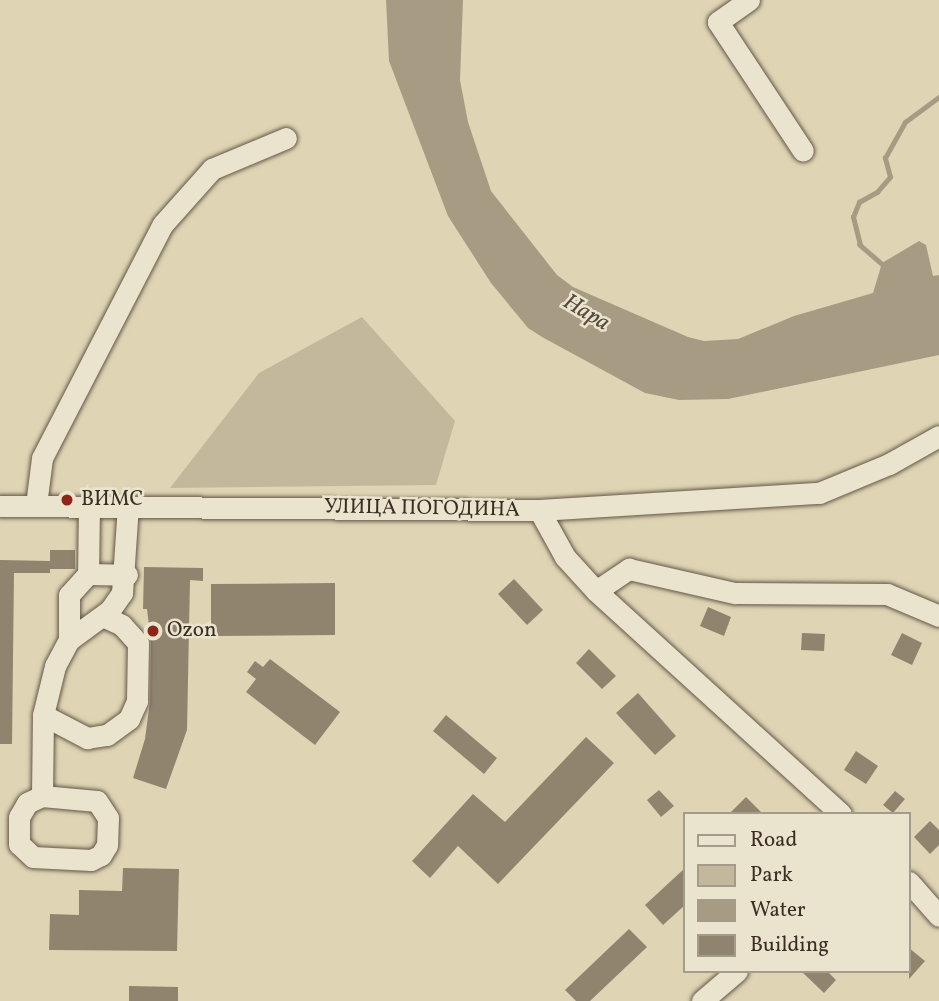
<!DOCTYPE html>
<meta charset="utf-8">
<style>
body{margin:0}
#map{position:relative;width:939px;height:1001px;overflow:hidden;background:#dfd5b4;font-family:Vollkorn,serif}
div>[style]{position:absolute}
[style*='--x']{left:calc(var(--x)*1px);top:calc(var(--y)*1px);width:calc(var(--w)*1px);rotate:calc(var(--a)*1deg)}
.green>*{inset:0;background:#c3b89c}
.water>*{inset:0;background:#a79c83}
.stream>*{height:4.5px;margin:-2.25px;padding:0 2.25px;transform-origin:2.25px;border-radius:2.25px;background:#a79c83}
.building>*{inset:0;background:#90846f}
.roads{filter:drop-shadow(0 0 2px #645748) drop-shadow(0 0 2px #645748)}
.minor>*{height:21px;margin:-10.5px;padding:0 10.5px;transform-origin:10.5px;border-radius:10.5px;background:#eae4ce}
.dots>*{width:19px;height:19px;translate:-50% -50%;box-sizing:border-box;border:4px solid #eae4ce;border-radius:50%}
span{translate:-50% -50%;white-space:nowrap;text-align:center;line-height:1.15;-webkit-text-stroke:5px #eae4ce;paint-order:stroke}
.poi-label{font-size:21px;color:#3b2d24}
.left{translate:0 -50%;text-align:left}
.street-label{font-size:21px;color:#3b2d24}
.water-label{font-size:23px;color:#56493c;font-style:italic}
.legend{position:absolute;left:683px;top:812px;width:228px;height:161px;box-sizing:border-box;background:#eae4ce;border:2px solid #a49b8a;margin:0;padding:9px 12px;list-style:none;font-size:21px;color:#3b2d24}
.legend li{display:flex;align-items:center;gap:14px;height:35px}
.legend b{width:35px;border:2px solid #a49b8a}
</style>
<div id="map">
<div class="green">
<div style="clip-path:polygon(362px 317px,455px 421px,436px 485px,170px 488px,259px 373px)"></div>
</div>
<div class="water">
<div style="clip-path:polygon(386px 0,463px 0,460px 80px,468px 122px,491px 191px,557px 275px,573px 287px,688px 337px,704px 341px,738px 339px,794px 316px,873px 293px,882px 263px,919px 241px,926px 245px,933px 276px,939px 275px,939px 355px,728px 399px,679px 400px,645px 393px,542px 337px,528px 328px,491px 283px,448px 216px,389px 61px)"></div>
</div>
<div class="stream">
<div style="--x:886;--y:268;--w:35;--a:-139"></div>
<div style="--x:860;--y:245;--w:29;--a:-104"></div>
<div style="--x:853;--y:217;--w:16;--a:-68"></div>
<div style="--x:859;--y:202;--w:21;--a:-29"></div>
<div style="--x:877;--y:192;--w:20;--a:-49"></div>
<div style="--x:890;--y:177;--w:20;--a:-105"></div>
<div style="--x:885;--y:158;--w:41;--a:-60.9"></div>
<div style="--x:905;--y:122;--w:42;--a:-36.3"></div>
</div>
<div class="building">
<div style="clip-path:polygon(50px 550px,75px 550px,75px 569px,50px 569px)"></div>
<div style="clip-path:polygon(0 560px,50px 561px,50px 573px,14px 573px,12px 744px,0 744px)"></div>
<div style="clip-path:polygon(144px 567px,203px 568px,203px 581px,190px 580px,187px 730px,166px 789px,133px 778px,145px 739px,150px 701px,151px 643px,147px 609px,143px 609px)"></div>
<div style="clip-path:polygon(514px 579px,543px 610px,527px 625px,498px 594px)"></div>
<div style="clip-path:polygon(335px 583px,335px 635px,211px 636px,211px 584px)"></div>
<div style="clip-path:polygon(708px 607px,731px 617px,724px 636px,700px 626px)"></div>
<div style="clip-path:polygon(802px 633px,825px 634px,824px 651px,801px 650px)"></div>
<div style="clip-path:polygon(902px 633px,922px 643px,912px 665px,891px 655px)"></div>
<div style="clip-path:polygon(589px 649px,616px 676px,602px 689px,576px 663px)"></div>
<div style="clip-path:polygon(270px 659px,340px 712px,315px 745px,246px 692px,256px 679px,247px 672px,255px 661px,263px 667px)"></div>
<div style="clip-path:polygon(638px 693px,676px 736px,655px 755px,616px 713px)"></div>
<div style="clip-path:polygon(446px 715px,497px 758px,484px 774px,433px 731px)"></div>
<div style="clip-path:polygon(586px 737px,614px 763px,498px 884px,458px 846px,430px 878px,412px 861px,473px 794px,505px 822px)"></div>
<div style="clip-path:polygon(856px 751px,878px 766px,866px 784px,844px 770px)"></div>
<div style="clip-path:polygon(659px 790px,674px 806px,661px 817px,647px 800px)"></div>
<div style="clip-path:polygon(895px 791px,905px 799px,893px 813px,883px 805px)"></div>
<div style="clip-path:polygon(746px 797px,763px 814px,729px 814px)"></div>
<div style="clip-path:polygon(930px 821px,939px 830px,939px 845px,930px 854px,914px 837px)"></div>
<div style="clip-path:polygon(123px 868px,179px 869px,177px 951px,49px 950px,50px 914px,79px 915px,79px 890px,122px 891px)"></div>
<div style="clip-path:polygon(685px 868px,685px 905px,663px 925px,645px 905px)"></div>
<div style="clip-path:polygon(629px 929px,647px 947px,590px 1001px,576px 1001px,565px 990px)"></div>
<div style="clip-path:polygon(909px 948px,925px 961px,909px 979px)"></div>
<div style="clip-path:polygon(801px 971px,827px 971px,836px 980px,824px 993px)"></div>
<div style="clip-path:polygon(129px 986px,178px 987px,178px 1001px,129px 1001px)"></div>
</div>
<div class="roads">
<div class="minor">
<div style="--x:749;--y:0;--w:38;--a:145"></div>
<div style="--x:718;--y:22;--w:154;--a:56.6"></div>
<div style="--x:36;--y:505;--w:47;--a:-82.7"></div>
<div style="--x:42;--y:458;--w:263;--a:-62.7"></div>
<div style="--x:163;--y:224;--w:74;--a:-48.3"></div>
<div style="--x:212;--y:169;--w:80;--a:-22.7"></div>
<div style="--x:0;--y:506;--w:539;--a:0.43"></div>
<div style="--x:539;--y:510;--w:54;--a:61"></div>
<div style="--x:565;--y:557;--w:46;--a:47.6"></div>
<div style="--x:596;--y:591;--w:331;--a:42.3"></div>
<div style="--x:89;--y:506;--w:68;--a:90.8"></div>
<div style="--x:88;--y:574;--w:39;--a:1"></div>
<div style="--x:539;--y:510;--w:281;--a:-3.5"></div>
<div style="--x:819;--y:493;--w:76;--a:-22.5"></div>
<div style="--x:889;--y:464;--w:57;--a:-29.2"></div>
<div style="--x:596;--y:591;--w:40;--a:-34"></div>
<div style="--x:629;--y:569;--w:109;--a:12.8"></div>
<div style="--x:735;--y:593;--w:152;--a:0.4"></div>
<div style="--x:887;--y:594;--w:56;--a:22.9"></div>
<div style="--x:69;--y:640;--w:45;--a:-90"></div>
<div style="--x:69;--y:595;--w:28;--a:-48"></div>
<div style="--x:43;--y:715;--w:50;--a:27.6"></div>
<div style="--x:87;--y:738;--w:20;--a:-9"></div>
<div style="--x:107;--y:735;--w:27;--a:-36"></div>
<div style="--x:129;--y:719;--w:20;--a:-66"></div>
<div style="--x:137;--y:701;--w:58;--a:-89"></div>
<div style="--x:138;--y:643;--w:24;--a:-132"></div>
<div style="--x:122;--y:625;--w:21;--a:-155"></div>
<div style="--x:42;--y:796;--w:55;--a:5.2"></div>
<div style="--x:97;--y:801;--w:20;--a:57"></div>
<div style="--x:108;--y:818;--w:27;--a:92"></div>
<div style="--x:107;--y:845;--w:12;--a:121"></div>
<div style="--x:101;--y:855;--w:11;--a:153"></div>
<div style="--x:91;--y:860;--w:58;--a:-177"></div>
<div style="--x:33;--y:857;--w:19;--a:-137"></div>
<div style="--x:19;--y:844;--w:27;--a:-90"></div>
<div style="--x:19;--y:817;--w:16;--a:-60"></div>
<div style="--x:27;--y:803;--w:17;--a:-25"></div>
<div style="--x:42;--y:796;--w:81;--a:-89.3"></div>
<div style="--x:43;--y:715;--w:50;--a:-76.2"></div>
<div style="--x:55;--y:666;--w:30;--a:-62"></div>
<div style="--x:69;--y:640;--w:51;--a:-36.2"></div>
<div style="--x:110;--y:610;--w:21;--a:-55"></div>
<div style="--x:122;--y:593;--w:87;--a:-86.1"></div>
<div style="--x:909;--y:882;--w:45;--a:48.6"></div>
<div style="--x:702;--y:1001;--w:46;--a:-40.6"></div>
</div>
</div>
<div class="dots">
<div style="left:67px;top:500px;background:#8f2418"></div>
<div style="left:153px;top:631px;background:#8f2418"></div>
</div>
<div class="poi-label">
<span class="left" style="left:81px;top:500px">ВИМС</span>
<span class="left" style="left:167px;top:631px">Ozon</span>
</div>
<div class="street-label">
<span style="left:422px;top:509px;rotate:1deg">УЛИЦА ПОГОДИНА</span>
</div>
<div class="water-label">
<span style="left:586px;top:313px;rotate:31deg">Нара</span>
</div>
<ul class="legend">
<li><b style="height:9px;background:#eae4ce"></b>Road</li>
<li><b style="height:19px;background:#c3b89c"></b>Park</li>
<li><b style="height:19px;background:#a79c83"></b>Water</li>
<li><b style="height:19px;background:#90846f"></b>Building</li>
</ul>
</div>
